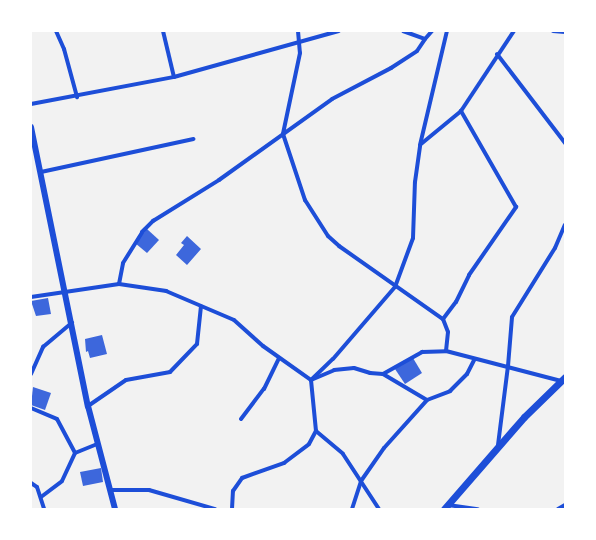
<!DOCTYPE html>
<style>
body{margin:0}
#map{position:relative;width:596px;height:540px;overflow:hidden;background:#f2f2f2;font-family:"Fira Sans",sans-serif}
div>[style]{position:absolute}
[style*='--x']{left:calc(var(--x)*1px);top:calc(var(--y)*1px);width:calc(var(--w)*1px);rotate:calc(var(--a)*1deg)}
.building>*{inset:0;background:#3d67dc}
.minor>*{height:4px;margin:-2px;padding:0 2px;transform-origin:2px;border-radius:2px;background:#1d4ed8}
.tertiary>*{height:6px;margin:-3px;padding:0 3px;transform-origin:3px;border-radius:3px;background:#1d4ed8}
.secondary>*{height:7px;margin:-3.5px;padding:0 3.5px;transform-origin:3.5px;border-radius:3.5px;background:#1d4ed8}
span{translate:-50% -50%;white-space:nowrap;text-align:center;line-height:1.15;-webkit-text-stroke:3px #fff;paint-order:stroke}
.frame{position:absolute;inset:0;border:32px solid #fff;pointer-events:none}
</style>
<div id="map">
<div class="building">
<div style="clip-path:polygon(147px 229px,159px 240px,147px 253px,135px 243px)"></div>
<div style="clip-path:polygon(187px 236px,201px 249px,187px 265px,176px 255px,184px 245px,181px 243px)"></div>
<div style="clip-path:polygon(48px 298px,51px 314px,36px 316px,31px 301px)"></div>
<div style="clip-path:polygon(102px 335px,107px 354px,90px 358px,88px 351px,86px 352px,85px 339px)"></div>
<div style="clip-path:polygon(413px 358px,422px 373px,405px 384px,395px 369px)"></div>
<div style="clip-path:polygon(33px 387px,51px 393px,45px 410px,31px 405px)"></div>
<div style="clip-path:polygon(101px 468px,103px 482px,83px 486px,80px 472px)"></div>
</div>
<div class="minor">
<div style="--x:56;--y:31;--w:20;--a:66"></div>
<div style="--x:64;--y:49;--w:50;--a:74.8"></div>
<div style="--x:163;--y:31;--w:47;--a:76.6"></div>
<div style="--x:298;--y:31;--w:22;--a:85"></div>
<div style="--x:300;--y:53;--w:83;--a:101.9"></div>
<div style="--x:283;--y:134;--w:70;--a:71.6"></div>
<div style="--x:305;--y:200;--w:43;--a:57.4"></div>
<div style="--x:328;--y:236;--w:15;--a:42"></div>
<div style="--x:339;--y:246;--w:127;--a:35.1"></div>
<div style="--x:403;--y:31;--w:23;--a:20"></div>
<div style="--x:425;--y:39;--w:11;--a:-49"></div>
<div style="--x:553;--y:31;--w:12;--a:5"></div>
<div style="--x:497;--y:54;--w:112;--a:52.6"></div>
<div style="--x:31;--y:104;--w:146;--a:-10.7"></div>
<div style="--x:174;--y:77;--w:171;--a:-15.6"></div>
<div style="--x:421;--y:144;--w:52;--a:-39.5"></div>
<div style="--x:461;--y:111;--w:96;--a:-56.5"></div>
<div style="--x:41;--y:172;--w:156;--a:-12.2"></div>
<div style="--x:119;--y:284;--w:48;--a:8.5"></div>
<div style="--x:166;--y:291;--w:74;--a:23.1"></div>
<div style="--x:234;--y:320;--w:39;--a:42"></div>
<div style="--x:263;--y:346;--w:59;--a:35.3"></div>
<div style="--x:311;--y:380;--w:25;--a:-23"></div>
<div style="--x:334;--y:370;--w:20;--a:-6"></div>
<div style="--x:354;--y:368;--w:17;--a:17"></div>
<div style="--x:370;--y:373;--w:13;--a:4"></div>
<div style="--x:383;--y:374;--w:45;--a:-29.4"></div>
<div style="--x:422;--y:352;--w:24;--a:-2"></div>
<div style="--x:446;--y:351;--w:119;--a:14.6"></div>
<div style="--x:31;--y:297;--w:89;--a:-8.4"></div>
<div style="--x:119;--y:284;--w:21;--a:-79"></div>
<div style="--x:123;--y:263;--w:36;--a:-58"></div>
<div style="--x:142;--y:232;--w:16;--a:-45"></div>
<div style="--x:153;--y:221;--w:78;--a:-31.8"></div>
<div style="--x:219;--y:180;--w:139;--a:-35.6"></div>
<div style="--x:332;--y:99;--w:67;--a:-27.7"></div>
<div style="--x:391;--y:68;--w:31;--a:-33"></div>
<div style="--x:417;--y:51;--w:14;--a:-56"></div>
<div style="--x:446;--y:351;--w:19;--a:-84"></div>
<div style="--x:448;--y:332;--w:14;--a:-111"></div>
<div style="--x:443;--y:319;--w:21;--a:-53"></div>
<div style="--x:456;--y:302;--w:30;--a:-64"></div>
<div style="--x:469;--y:275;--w:83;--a:-55.3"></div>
<div style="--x:516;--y:207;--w:111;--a:-119.8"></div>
<div style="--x:31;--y:374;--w:30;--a:-66"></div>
<div style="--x:43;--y:347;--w:38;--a:-40"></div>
<div style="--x:383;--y:374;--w:51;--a:30.6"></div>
<div style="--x:88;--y:406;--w:46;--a:-34.4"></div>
<div style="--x:126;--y:380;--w:45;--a:-10.3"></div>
<div style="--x:170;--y:372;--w:39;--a:-46"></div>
<div style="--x:197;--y:344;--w:38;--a:-84"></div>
<div style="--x:31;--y:408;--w:28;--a:23"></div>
<div style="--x:57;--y:419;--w:38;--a:62"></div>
<div style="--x:241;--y:419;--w:38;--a:-53"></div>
<div style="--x:264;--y:389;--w:34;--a:-64"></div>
<div style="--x:316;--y:431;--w:35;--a:40"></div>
<div style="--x:343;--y:454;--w:66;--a:56.8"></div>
<div style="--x:498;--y:445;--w:80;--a:-82.8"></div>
<div style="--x:508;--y:366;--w:49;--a:-85.3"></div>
<div style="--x:512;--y:317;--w:81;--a:-58.1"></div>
<div style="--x:555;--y:248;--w:25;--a:-67"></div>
<div style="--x:31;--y:483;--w:7;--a:34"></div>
<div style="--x:37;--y:487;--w:23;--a:72"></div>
<div style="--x:111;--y:490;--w:38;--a:0"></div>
<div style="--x:149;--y:490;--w:69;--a:16.1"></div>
<div style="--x:41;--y:497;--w:26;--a:-37"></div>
<div style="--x:62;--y:481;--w:31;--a:-65"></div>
<div style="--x:75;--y:453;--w:24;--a:-22"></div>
<div style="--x:448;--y:505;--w:30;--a:8"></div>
<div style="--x:232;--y:509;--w:18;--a:-87"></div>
<div style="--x:233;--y:491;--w:16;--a:-55"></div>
<div style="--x:242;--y:478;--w:45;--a:-19.7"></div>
<div style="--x:284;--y:463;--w:31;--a:-37"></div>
<div style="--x:309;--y:444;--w:15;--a:-62"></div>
<div style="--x:316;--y:431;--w:51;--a:-95.6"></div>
<div style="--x:311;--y:380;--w:30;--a:-44"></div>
<div style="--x:333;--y:359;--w:95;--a:-49.3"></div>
<div style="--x:395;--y:287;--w:52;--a:-69.8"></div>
<div style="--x:413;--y:238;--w:56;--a:-88"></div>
<div style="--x:415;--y:182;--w:37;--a:-82"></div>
<div style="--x:420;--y:145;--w:117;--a:-76.7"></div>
<div style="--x:352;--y:509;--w:29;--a:-72"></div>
<div style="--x:361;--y:481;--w:40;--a:-55.1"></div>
<div style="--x:384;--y:448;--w:64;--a:-48.1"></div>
<div style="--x:427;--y:400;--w:25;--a:-21"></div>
<div style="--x:450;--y:391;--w:24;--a:-45"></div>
<div style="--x:467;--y:374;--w:16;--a:-63"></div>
<div style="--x:558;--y:509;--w:8;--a:-30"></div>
</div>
<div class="tertiary">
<div style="--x:31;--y:127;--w:285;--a:78.5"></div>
<div style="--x:88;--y:406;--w:106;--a:75.3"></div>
</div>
<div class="secondary">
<div style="--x:444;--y:509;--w:122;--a:-49"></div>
<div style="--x:524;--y:417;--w:57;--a:-44.3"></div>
</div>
<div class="frame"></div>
</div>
